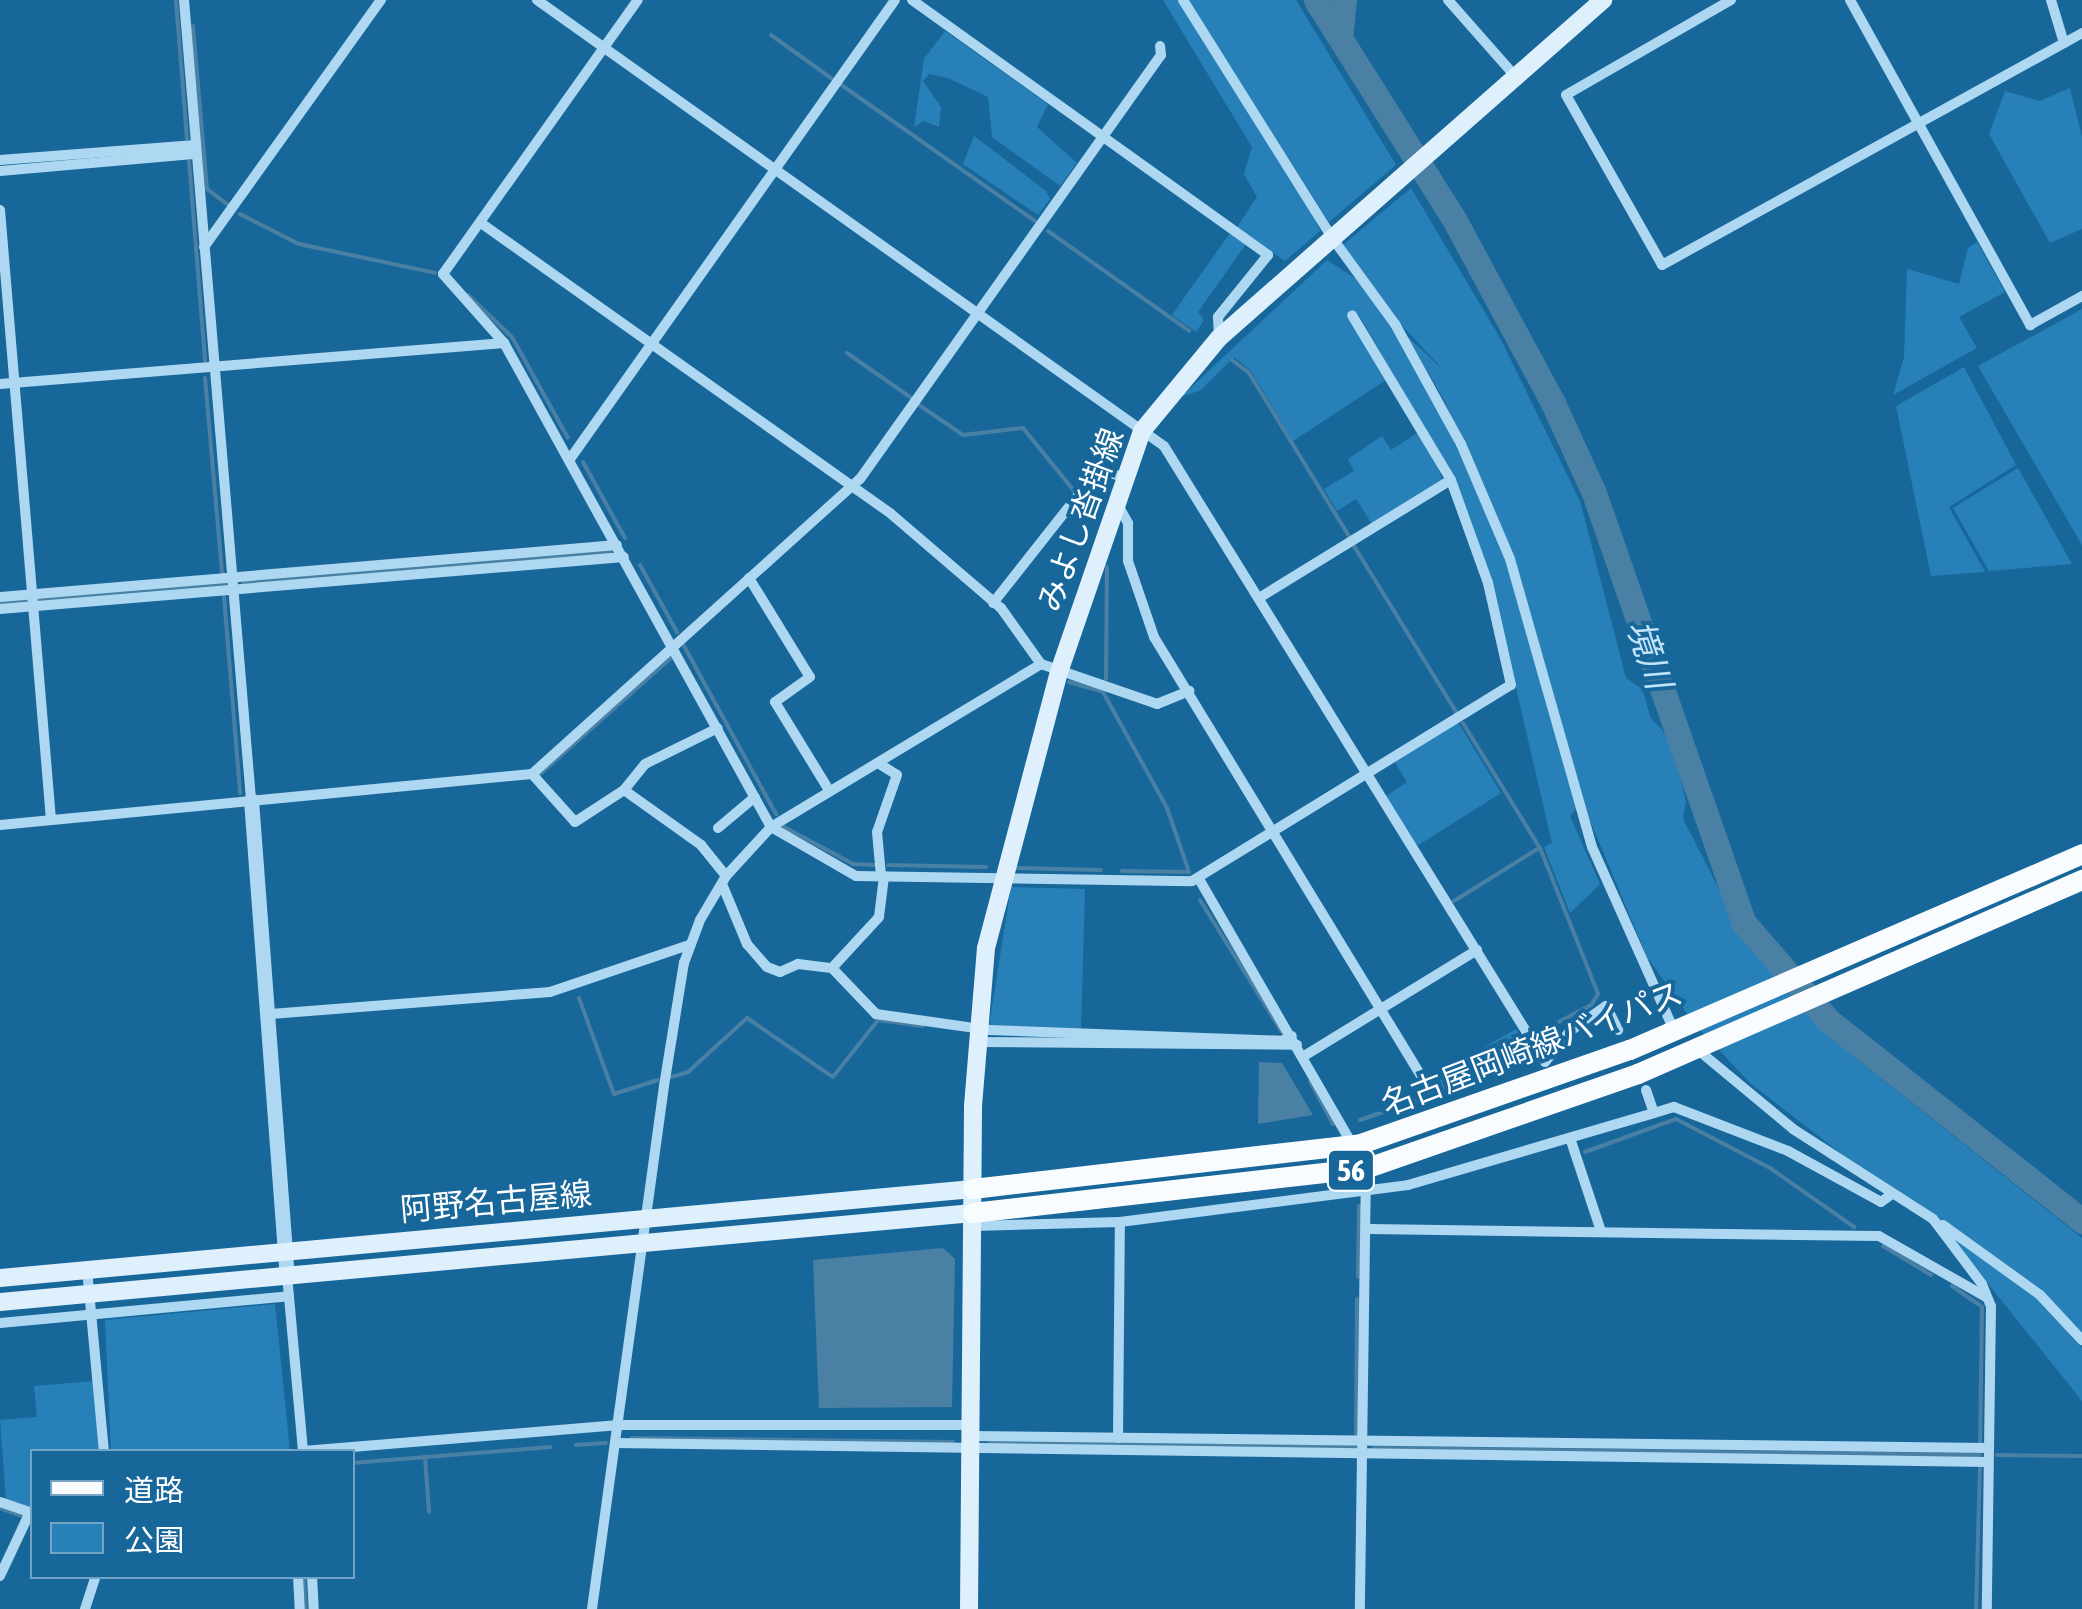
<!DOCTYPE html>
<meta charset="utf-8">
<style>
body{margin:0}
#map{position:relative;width:2082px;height:1609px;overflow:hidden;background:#18679b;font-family:"Asap Condensed","Noto Sans JP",sans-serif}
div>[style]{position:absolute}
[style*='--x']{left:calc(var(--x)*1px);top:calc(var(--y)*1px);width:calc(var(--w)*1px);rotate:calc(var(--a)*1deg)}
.green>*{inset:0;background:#2781b8}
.water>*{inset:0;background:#4a80a4}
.stream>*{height:4px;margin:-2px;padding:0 2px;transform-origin:2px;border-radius:2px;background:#4a80a4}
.river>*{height:25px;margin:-12.5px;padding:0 12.5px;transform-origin:12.5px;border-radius:12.5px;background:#4a80a4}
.minor>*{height:10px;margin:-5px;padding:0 5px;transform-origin:5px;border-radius:5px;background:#aed8f2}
.tertiary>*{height:15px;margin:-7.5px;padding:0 7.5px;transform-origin:7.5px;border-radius:7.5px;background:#aed8f2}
.secondary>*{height:18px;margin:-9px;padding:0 9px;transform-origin:9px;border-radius:9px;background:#ddf0fc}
.primary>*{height:20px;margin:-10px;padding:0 10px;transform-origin:10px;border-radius:10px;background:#f9fcff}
span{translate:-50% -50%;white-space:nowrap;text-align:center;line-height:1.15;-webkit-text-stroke:8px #18679b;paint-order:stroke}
.shield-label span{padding:2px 8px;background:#18679b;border:2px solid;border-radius:8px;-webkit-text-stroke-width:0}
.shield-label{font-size:30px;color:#fff;font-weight:700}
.street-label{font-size:32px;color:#fff}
.water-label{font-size:35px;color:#c2e4f9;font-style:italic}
.legend{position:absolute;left:30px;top:1449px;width:325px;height:130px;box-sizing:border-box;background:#18679b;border:2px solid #74a4c3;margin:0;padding:12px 18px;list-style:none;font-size:30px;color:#fff}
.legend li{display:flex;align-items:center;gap:20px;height:50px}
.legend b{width:50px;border:2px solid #74a4c3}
</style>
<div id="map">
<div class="green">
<div style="clip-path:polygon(1163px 0,1179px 0,1299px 185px,1320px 231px,1285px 261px,1237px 227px,1257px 197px,1244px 174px,1252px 147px)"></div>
<div style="clip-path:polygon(1188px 0,1296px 0,1396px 165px,1329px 222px)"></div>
<div style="clip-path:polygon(945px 31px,1048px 104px,1037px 127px,1077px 163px,1060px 186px,992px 137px,988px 97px,948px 78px,929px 74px,923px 81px,941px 107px,939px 127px,923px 121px,914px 127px,924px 59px)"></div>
<div style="clip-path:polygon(2070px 88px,2082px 137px,2082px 229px,2050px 243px,1989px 134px,2005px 91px,2040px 101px)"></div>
<div style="clip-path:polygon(974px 136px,1046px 191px,1050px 199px,1038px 215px,963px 164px)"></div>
<div style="clip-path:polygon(1411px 188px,1500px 338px,1580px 501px,1626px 678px,1643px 690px,1650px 717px,1671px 740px,1686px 801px,1683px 819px,1750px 949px,1849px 1053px,2082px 1238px,2082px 1333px,2037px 1287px,1849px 1160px,1750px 1083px,1692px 1021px,1647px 957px,1584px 806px,1514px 556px,1445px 402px,1407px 336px,1447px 374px,1395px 318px,1343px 245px)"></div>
<div style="clip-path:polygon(1230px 233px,1246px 244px,1198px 312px,1204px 320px,1196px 332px,1172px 315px)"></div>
<div style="clip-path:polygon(1977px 242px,2005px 292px,1959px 317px,1977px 348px,1893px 395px,1904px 357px,1907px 269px,1959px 284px,1968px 248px)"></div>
<div style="clip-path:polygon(1327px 260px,1367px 286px,1436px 404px,1499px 538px,1576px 809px,1570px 816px,1600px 884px,1570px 913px,1544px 847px,1552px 843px,1492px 585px,1453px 478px,1359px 315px,1354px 313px,1389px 378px,1293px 441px,1251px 371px,1234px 357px,1201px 390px,1181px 397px)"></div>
<div style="clip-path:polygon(2082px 309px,2082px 545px,1978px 366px)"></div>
<div style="clip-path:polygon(1964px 367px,2016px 465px,1949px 507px,1985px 572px,1931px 576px,1896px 406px)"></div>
<div style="clip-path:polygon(1422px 430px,1443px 481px,1372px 524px,1356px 499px,1337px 511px,1324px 489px,1354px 471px,1348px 459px,1382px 436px,1391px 450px)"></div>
<div style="clip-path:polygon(2018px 468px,2072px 564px,1989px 571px,1953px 508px)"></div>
<div style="clip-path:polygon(1458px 722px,1501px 793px,1417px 846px,1386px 796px,1407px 782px,1394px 761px)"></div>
<div style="clip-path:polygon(1011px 887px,1085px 889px,1081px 1029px,989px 1026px)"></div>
<div style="clip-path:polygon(1516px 1029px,1532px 1055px,1436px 1093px,1428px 1079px)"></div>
<div style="clip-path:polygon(1945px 1230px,2038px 1297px,2082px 1348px,2082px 1401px)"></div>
<div style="clip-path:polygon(275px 1304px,290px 1451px,111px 1451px,105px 1320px)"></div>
<div style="clip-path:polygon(94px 1381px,100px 1451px,32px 1452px,32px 1509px,6px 1500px,0 1420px,37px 1417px,34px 1386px)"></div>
</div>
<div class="water">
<div style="clip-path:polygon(1259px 1062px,1282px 1063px,1313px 1115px,1258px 1124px)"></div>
<div style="clip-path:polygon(943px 1248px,955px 1259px,952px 1407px,819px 1408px,813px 1260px)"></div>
</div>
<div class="stream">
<div style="--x:176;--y:0;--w:139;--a:85.5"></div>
<div style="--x:193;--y:26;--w:164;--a:85.1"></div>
<div style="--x:207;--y:189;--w:26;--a:37"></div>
<div style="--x:771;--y:35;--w:74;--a:35.6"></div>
<div style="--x:840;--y:84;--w:238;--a:35.1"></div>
<div style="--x:189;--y:161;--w:200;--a:85.4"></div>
<div style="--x:240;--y:214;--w:66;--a:27"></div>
<div style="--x:299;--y:244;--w:139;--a:12"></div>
<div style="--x:1048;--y:231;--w:173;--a:35.3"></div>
<div style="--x:468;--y:295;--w:61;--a:43.7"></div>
<div style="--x:512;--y:337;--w:115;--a:61"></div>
<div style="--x:847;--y:353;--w:77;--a:34.9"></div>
<div style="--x:1232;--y:360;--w:21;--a:37"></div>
<div style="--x:1249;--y:373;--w:193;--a:58.5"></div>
<div style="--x:205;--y:378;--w:196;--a:85"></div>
<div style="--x:919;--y:405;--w:53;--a:34.3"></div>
<div style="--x:963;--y:435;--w:60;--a:-6.7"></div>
<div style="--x:1023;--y:428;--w:82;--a:50.9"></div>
<div style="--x:583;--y:462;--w:87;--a:61.1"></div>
<div style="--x:1080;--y:497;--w:25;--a:56"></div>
<div style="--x:1354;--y:546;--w:198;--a:58.4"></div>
<div style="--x:640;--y:565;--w:77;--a:61.1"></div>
<div style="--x:243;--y:582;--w:369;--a:-4.7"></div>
<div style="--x:224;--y:597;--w:197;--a:85.3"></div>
<div style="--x:39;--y:599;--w:189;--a:-4.9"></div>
<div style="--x:0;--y:602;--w:27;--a:-4"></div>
<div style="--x:684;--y:646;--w:192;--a:61.3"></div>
<div style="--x:1106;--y:679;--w:112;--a:-89.5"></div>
<div style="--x:1069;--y:682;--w:35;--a:16"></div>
<div style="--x:1103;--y:692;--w:132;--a:61.1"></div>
<div style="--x:1167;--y:808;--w:68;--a:71"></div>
<div style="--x:1189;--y:872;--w:67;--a:-179.1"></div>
<div style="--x:1463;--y:723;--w:147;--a:58.4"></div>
<div style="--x:1540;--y:848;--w:157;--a:68.3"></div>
<div style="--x:1598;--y:994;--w:13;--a:122"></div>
<div style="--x:1591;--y:1005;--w:64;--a:152.2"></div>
<div style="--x:1534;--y:1035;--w:18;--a:56"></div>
<div style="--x:539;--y:775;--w:179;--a:-41.6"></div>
<div style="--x:784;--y:827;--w:78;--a:28.2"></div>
<div style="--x:853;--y:864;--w:21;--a:3"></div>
<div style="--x:888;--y:865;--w:98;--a:1.2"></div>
<div style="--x:1017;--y:868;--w:84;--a:1.4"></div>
<div style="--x:1200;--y:900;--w:155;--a:58.2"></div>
<div style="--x:1454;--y:901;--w:100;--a:-31.9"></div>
<div style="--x:579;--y:998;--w:102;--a:70"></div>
<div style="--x:614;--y:1094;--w:46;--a:-17.7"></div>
<div style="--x:671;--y:1077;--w:18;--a:-16"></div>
<div style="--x:688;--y:1072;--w:80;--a:-42.5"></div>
<div style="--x:747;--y:1018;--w:104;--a:34.5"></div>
<div style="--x:833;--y:1077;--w:73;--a:-51.7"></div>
<div style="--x:878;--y:1020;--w:45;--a:7.6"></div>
<div style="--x:1310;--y:1081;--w:49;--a:61.9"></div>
<div style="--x:1360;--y:1120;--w:183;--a:-19.4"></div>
<div style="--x:1585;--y:1152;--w:97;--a:-19.9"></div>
<div style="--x:1676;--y:1119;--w:106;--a:27.5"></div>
<div style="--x:1770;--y:1168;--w:103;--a:35.1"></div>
<div style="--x:1883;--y:1246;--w:56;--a:31.1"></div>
<div style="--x:1358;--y:1277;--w:71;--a:-89.2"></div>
<div style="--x:1952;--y:1286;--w:37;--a:35"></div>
<div style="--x:1982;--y:1307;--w:137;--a:90.8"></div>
<div style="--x:1356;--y:1435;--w:136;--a:-89.6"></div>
<div style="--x:632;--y:1438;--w:321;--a:0.7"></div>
<div style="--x:990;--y:1443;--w:365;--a:0.6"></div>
<div style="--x:576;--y:1445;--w:30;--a:-4"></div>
<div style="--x:1373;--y:1448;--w:607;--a:0.66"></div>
<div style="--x:1997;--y:1455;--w:85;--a:0.7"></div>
<div style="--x:425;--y:1457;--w:55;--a:85.8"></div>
<div style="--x:352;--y:1463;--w:199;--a:-4.6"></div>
<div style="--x:0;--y:1508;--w:23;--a:20"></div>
<div style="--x:304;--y:1576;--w:33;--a:87"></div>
<div style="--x:1976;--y:1609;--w:141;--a:-88.4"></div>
</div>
<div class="river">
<div style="--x:1316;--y:0;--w:259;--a:57.8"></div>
<div style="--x:1454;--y:219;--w:209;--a:61.7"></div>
<div style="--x:1553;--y:403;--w:99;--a:65.5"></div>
<div style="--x:1594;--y:493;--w:455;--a:70.8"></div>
<div style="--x:1744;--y:923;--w:130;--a:49.1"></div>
<div style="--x:1829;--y:1021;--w:323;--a:38.3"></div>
<div style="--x:1340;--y:38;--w:38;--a:-84"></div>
</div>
<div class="minor">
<div style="--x:184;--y:0;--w:803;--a:85.21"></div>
<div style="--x:537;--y:0;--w:769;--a:35.43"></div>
<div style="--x:1164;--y:446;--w:724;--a:58.26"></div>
<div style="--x:1545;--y:1062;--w:38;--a:-51"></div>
<div style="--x:1569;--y:1032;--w:45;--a:-35.1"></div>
<div style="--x:1606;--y:1006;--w:27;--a:63"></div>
<div style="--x:912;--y:0;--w:438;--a:35.6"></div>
<div style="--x:1268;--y:255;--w:80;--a:128.9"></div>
<div style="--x:1218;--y:317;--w:21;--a:87"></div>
<div style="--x:1183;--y:0;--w:282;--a:57.9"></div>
<div style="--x:1333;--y:239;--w:105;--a:53.9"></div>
<div style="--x:1395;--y:324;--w:137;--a:61.2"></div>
<div style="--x:1461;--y:444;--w:125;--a:66.9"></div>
<div style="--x:1510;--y:559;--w:299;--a:74.1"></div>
<div style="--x:1592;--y:847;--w:201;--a:65.9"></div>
<div style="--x:1448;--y:0;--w:103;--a:48.6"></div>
<div style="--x:1731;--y:0;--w:190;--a:150.1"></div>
<div style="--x:1566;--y:95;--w:195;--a:60.5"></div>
<div style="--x:1662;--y:265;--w:480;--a:-28.9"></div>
<div style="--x:1850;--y:0;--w:372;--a:61"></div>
<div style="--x:2030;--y:325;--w:60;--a:-29.1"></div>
<div style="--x:2051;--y:0;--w:45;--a:73.2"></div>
<div style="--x:0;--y:160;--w:196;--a:-4.4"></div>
<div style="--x:0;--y:171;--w:197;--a:-5"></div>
<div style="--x:0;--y:210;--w:612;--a:85.22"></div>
<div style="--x:481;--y:223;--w:501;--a:35.34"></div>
<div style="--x:890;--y:513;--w:146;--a:40.6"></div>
<div style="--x:1001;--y:608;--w:69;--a:54.5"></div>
<div style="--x:1041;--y:664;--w:123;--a:19"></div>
<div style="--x:1157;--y:704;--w:35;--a:-22"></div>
<div style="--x:204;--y:247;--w:304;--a:-54.4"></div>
<div style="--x:504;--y:343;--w:92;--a:-131.5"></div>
<div style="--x:443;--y:274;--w:336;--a:-54.6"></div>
<div style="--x:0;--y:384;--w:506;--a:-4.65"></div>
<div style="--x:504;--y:343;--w:553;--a:61.12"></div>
<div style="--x:771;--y:827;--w:98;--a:30"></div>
<div style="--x:856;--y:876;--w:336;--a:0.9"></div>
<div style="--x:1192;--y:881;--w:374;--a:-31.6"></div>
<div style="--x:1511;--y:685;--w:105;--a:-102.7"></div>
<div style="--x:1488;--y:583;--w:109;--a:-109.8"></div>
<div style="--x:1451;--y:480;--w:192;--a:-121"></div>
<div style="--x:570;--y:459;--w:562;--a:-54.7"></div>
<div style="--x:1118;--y:505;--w:21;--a:61"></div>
<div style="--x:1128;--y:523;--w:38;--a:90"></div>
<div style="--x:1128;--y:561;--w:80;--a:71.1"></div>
<div style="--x:1154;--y:637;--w:529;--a:58.68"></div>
<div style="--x:749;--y:578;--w:116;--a:58.4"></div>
<div style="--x:810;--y:677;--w:43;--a:144.5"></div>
<div style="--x:775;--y:702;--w:103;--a:58.5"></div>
<div style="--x:0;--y:597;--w:619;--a:-4.82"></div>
<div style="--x:1259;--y:598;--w:225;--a:-31.6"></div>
<div style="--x:993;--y:603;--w:169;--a:-51.7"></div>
<div style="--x:1098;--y:470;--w:27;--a:15"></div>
<div style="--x:0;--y:609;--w:626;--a:-4.76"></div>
<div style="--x:878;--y:763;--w:22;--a:32"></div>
<div style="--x:897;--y:775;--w:60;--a:109.3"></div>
<div style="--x:877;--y:832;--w:44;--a:84.8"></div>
<div style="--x:532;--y:774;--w:64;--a:48.1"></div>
<div style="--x:575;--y:822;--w:59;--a:-33.1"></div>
<div style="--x:624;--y:790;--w:95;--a:35.5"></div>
<div style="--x:701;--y:845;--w:40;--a:51"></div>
<div style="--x:624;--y:790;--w:33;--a:-51"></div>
<div style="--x:645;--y:764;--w:81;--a:-26.3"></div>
<div style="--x:0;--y:825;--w:534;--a:-5.48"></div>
<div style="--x:532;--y:774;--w:441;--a:-42"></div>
<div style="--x:860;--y:479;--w:520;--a:-54.63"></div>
<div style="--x:1161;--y:55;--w:9;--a:-96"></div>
<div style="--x:718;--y:828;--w:48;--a:-40"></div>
<div style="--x:1199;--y:879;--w:334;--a:60"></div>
<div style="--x:1366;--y:1168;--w:441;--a:90.8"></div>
<div style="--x:722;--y:884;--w:65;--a:67.4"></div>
<div style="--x:747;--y:944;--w:30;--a:49"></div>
<div style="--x:767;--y:967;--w:14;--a:21"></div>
<div style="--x:780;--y:972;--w:20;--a:-24"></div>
<div style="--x:798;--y:964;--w:34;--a:7"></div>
<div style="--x:832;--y:968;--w:64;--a:46.3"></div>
<div style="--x:876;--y:1014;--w:113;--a:8.1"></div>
<div style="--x:988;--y:1030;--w:294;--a:2.1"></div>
<div style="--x:1282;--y:1041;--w:11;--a:-27"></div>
<div style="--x:832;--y:968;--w:69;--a:-47.3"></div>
<div style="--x:879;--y:917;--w:41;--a:-83"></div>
<div style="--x:271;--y:1014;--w:280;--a:-4.5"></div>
<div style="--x:550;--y:992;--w:147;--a:-18.7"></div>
<div style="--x:976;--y:1042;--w:321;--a:0.5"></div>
<div style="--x:1698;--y:1050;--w:124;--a:39.7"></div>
<div style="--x:1793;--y:1129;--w:166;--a:32.7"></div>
<div style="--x:1933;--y:1219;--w:81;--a:53"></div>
<div style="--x:1982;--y:1284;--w:24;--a:68"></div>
<div style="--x:1991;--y:1306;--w:303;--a:90.8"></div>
<div style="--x:1304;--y:1056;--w:203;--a:-31.5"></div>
<div style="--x:1646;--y:1090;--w:24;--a:71"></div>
<div style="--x:1654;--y:1113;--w:21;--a:-17"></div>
<div style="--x:1674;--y:1107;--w:122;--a:21.1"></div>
<div style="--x:1788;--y:1151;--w:106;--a:28.7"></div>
<div style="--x:1881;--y:1202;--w:14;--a:-36"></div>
<div style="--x:1570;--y:1138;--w:98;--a:71.6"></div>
<div style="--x:1943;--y:1225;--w:120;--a:35.8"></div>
<div style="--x:2040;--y:1295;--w:62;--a:47"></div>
<div style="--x:973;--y:1226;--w:147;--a:-1.6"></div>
<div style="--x:1120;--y:1222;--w:290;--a:-7.3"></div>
<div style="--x:1408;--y:1185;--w:256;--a:-16.3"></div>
<div style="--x:1369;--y:1229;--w:510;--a:0.79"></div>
<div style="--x:1879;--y:1236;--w:123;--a:29.7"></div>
<div style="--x:87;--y:1269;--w:184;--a:84.7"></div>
<div style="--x:287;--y:1275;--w:178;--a:84.8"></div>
<div style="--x:0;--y:1323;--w:290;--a:-5.3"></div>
<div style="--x:971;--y:1436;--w:1018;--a:0.68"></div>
<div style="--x:1118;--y:1438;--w:216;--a:-89.5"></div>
<div style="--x:615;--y:1443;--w:1373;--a:0.79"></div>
<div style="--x:303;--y:1451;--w:317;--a:-4.7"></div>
<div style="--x:619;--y:1425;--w:352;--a:0"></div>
<div style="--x:0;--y:1502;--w:34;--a:19"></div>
<div style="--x:0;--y:1576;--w:71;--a:-64.9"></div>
<div style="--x:298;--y:1576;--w:33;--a:87"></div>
<div style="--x:312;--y:1576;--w:33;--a:87"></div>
<div style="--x:85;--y:1609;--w:35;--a:-72"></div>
<div style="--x:592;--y:1609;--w:528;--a:-82.16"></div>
<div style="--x:664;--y:1086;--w:125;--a:-80.8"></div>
<div style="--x:684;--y:963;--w:46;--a:-69.6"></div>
<div style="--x:700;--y:920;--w:51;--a:-59.4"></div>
<div style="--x:726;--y:876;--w:67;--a:-47.4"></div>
<div style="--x:771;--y:827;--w:315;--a:-31.1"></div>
</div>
<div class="tertiary">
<div style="--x:251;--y:800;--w:476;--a:85.7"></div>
</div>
<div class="secondary">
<div style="--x:0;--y:1278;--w:977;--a:-5.23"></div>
<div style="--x:0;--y:1302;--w:977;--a:-5.23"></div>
<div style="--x:969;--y:1609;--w:503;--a:-89.54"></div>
<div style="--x:973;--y:1106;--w:159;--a:-85.3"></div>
<div style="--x:986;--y:948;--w:285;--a:-75.2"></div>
<div style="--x:1059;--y:672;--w:255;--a:-71"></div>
<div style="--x:1142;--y:431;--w:121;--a:-50.4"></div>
<div style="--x:1219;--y:338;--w:512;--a:-41.35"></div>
</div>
<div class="primary">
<div style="--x:973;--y:1189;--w:391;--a:-6.6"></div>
<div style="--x:1361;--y:1144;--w:285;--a:-19.3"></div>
<div style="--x:1630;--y:1050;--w:493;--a:-23.4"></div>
<div style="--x:973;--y:1213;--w:398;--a:-6.5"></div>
<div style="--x:1368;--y:1168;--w:286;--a:-19.2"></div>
<div style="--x:1638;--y:1074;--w:485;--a:-23.6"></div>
</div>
<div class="shield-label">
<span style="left:1351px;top:1170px">56</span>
</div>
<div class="street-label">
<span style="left:1081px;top:520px;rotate:-70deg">みよし沓掛線</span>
<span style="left:1532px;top:1049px;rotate:-21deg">名古屋岡崎線バイパス</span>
<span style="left:496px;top:1202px;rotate:-5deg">阿野名古屋線</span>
</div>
<div class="water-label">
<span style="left:1650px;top:654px;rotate:71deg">境川</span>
</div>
<ul class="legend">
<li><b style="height:12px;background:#f9fcff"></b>道路</li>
<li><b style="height:28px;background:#2781b8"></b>公園</li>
</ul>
</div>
